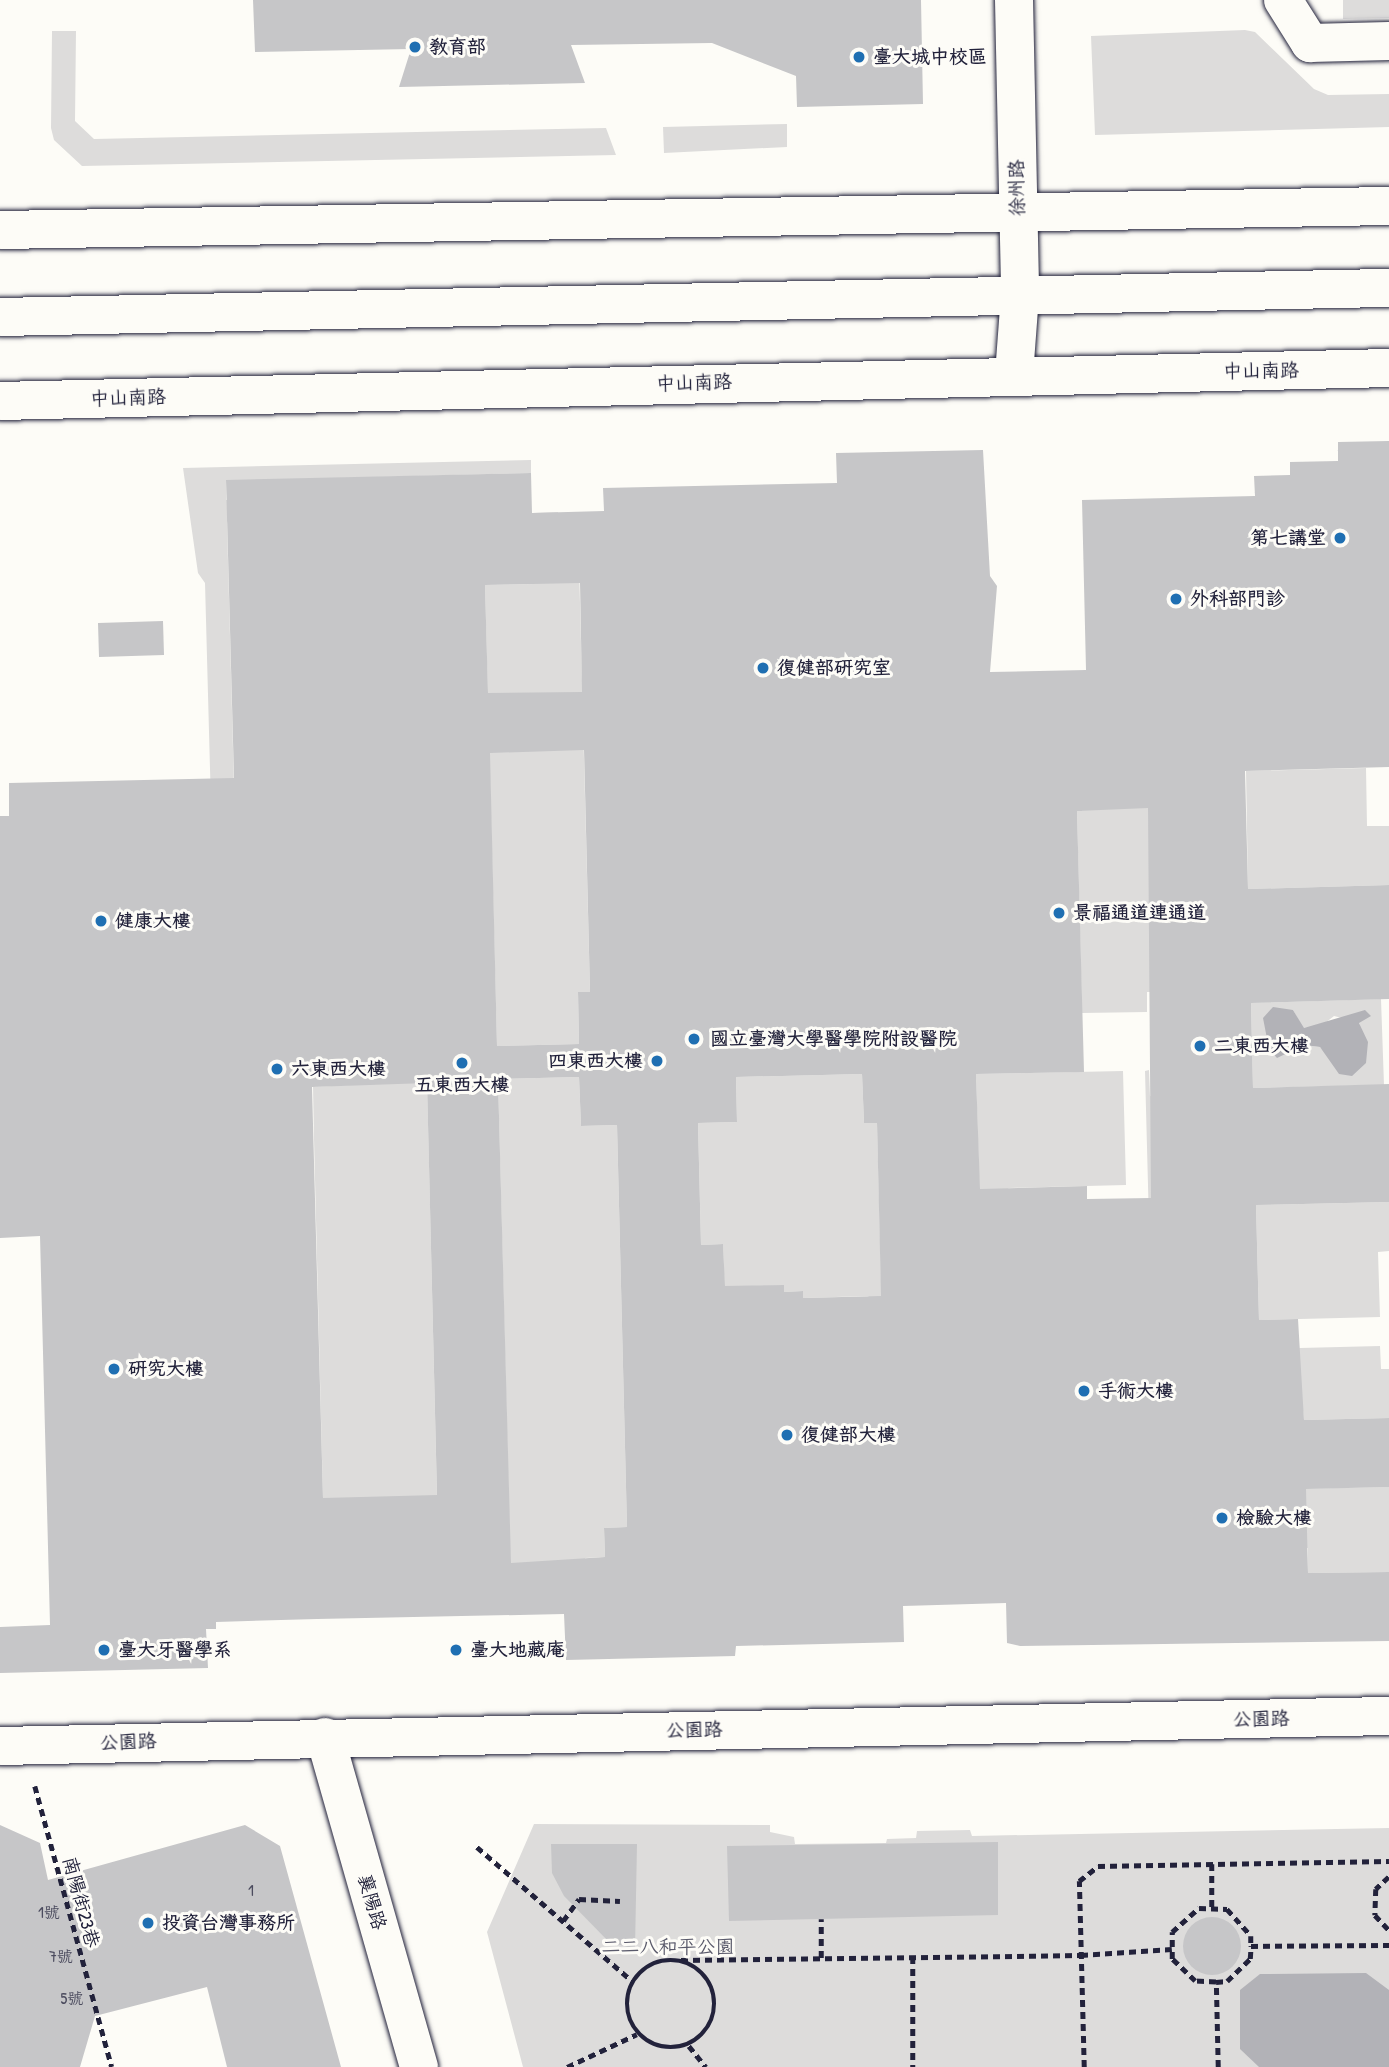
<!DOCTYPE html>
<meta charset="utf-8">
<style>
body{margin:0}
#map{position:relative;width:1389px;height:2067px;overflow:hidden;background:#fdfcf7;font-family:"Patrick Hand","LXGW WenKai TC",sans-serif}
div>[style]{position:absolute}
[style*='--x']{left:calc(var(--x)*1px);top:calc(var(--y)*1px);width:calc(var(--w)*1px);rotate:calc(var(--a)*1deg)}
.green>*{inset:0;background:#dddcdb}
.water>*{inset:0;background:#b2b2b7}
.building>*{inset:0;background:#c6c6c8}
.round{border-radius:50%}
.path>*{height:4.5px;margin-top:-2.25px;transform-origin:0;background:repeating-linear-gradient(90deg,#22223b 0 7px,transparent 0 12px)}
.path>.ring{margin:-2.25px;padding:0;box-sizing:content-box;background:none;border:4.5px solid #22223b;border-radius:50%}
.roads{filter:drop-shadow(0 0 2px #22223b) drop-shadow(0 0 2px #22223b)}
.minor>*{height:38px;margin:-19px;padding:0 19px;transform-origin:19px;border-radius:19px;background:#fdfcf7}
.major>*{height:38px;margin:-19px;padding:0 19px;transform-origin:19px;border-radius:19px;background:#fdfcf7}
.dots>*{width:19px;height:19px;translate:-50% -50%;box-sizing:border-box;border:4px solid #fdfcf7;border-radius:50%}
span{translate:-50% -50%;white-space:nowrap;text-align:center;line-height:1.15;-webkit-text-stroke:6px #fdfcf7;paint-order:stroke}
.number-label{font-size:16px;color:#4b4b5e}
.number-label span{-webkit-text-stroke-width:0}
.poi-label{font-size:19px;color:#22223b;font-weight:700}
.left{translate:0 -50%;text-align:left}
.right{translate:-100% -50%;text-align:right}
.street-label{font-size:19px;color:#22223b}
.park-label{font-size:19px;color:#5a5a6b}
</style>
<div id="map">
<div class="green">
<div style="clip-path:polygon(1343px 0,1389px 0,1389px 18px,1343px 19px)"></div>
<div style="clip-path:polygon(1245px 30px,1255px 32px,1314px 89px,1328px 95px,1389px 94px,1389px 127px,1095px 135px,1091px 36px)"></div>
<div style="clip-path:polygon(52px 31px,76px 31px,75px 121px,94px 139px,606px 128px,616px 155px,82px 166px,54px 140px,51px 128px)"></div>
<div style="clip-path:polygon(787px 124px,787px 147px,664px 153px,663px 127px)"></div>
<div style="clip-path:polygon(531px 460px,531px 473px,226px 481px,226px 500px,239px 499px,227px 523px,241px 1049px,214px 918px,205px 583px,198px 573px,183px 468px)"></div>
<div style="clip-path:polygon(558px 512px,560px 564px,579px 564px,590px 992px,578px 993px,579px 1044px,497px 1046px,485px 585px,534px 584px,533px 513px)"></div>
<div style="clip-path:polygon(1146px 701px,1153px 992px,1147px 992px,1147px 1012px,1082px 1013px,1077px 811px)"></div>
<div style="clip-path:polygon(1366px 768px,1367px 826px,1389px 826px,1389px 885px,1248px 889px,1246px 771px)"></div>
<div style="clip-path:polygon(evenodd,1381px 999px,1384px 1085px,1253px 1088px,1251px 1003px,1381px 999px,1293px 1010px,1303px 1028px,1320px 1027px,1334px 1016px,1359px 1022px,1362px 1037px,1336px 1064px,1320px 1047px,1304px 1045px,1287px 1054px,1269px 1049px,1268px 1030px,1293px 1010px)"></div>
<div style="clip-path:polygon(1149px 1070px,1150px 1096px,1156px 1096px,1260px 1349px,1380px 1346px,1381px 1369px,1389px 1369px,1389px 1418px,1304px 1420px,1303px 1410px,1278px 1411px,1160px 1643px,1145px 1071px)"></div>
<div style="clip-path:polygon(1123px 1071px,1126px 1185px,1009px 1188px,980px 1209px,976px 1074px)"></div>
<div style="clip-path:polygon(862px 1074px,864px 1123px,877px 1123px,883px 1358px,875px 1303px,868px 1296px,803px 1298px,803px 1291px,784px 1292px,783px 1285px,751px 1286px,725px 1302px,723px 1244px,701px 1245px,698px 1123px,737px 1122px,736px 1077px)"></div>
<div style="clip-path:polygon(579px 1077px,581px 1126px,617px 1125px,627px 1527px,604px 1528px,605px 1557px,585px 1558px,587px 1607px,511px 1589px,498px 1079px)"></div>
<div style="clip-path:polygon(427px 1081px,438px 1538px,323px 1498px,314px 1139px,313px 1087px)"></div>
<div style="clip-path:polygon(1389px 1202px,1389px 1251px,1378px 1252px,1380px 1317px,1259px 1320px,1256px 1205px)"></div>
<div style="clip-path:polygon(1389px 1487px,1389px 1572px,1308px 1573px,1308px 1548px,1285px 1548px,1284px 1489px)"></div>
<div style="clip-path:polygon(534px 1824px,770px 1825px,770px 1832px,794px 1837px,795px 1844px,886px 1843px,887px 1839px,916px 1838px,917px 1831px,970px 1830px,972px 1836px,1389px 1828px,1389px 2067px,523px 2067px,487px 1932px)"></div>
</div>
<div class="water">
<div style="clip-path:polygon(1273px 1007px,1293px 1010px,1304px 1028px,1365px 1010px,1371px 1016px,1359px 1023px,1368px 1042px,1366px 1063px,1352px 1076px,1339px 1074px,1320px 1047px,1304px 1045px,1277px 1058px,1269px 1049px,1263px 1018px)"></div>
<div style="clip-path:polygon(1366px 1973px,1389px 1990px,1389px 2067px,1259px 2067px,1240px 2049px,1240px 1990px,1260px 1974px)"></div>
</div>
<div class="building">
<div style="clip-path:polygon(253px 0,921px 0,923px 104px,797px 107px,796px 76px,712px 43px,571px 45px,585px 83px,399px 87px,411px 49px,255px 52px)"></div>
<div style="clip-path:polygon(evenodd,1389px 441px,1389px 767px,1245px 771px,1248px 889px,1389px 885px,1389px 999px,1251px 1003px,1253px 1088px,1389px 1084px,1389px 1202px,1256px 1205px,1259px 1320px,1298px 1319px,1304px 1420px,1389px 1418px,1389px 1487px,1306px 1489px,1308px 1573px,1389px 1572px,1389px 1641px,1020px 1646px,1007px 1643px,1006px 1603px,903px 1606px,904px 1642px,736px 1646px,735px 1656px,566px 1660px,564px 1614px,317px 1619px,216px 1622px,216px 1629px,206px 1629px,208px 1668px,0 1673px,0 1627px,50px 1625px,40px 1236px,0 1238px,0 816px,9px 816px,9px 783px,234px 778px,226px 480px,531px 473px,532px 513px,604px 511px,603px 488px,837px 483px,836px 453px,983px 450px,990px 576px,997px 586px,990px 672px,1086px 670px,1082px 500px,1255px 496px,1254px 476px,1290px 475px,1290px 462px,1338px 461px,1338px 442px,1389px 441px,580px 583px,582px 692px,488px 693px,485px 585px,580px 583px,1389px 441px,584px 750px,590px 992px,578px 992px,579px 1044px,497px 1046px,490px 753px,584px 750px,1389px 441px,1148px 808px,1151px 1198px,1087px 1199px,1087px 1186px,980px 1189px,976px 1074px,1084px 1072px,1077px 811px,1148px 808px,1389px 441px,862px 1074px,864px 1123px,877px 1123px,881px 1296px,803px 1298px,803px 1291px,784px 1292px,784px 1285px,725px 1286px,723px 1244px,701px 1245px,698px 1123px,737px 1122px,736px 1077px,862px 1074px,1389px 441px,579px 1077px,581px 1126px,617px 1125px,627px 1527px,604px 1528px,605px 1557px,511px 1563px,498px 1079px,579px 1077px,1389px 441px,427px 1083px,437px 1495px,323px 1498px,312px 1087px,427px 1083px)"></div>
<div style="clip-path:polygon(163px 621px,164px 655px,99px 657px,98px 623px)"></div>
<div style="clip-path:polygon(0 1825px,40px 1843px,48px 1880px,245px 1825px,280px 1846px,341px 2067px,227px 2067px,207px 1987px,95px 2016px,80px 2067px,0 2067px)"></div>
<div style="clip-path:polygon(998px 1842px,998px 1915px,729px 1921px,727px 1846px)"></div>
<div style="clip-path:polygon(551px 1844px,637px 1844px,635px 1949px,609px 1942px,564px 1896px,552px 1873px)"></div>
<div class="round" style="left:1183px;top:1917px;width:58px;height:58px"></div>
</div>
<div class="path">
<div style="--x:35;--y:1786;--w:291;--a:74.7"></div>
<div style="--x:477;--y:1847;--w:205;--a:40.8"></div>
<div style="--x:1212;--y:1864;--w:44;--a:90"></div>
<div style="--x:1389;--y:1877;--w:18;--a:137"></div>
<div style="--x:1376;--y:1889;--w:26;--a:92"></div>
<div style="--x:1375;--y:1915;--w:21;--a:47"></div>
<div style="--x:563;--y:1921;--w:27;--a:-54"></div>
<div style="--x:579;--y:1899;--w:41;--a:2.8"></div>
<div style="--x:913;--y:1957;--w:110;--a:90"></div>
<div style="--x:821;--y:1958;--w:39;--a:-90"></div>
<div style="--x:681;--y:1960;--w:400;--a:-0.7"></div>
<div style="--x:1081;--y:1955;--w:91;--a:-3.8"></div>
<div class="ring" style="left:627px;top:1960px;width:83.5px;height:83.5px"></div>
<div style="--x:1216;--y:1982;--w:21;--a:-177"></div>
<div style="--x:1195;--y:1981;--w:32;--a:-136"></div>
<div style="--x:1172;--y:1959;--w:27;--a:-90"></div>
<div style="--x:1172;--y:1932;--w:36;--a:-42"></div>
<div style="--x:1199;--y:1908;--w:28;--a:2"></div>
<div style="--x:1227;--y:1909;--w:36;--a:48"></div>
<div style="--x:1251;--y:1936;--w:10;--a:90"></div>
<div style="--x:689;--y:2046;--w:27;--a:51"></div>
<div style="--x:567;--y:2067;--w:77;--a:-25.2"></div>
<div style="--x:1084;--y:2067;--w:186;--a:-91.5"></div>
<div style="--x:1079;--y:1881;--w:24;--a:-38"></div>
<div style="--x:1098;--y:1866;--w:291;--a:-1"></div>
<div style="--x:1218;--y:2067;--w:85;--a:-91.3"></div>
<div style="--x:1216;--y:1982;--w:11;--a:-5"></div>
<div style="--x:1227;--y:1981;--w:32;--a:-44"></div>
<div style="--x:1250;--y:1959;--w:13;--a:-86"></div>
<div style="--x:1251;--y:1946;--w:138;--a:-0.4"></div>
</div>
<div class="roads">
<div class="minor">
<div style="--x:1014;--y:0;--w:295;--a:88.8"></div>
<div style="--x:1020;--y:295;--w:80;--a:94.3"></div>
<div style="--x:1283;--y:0;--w:51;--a:57.9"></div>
<div style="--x:1310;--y:43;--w:79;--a:-1.5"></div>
<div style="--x:325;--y:1737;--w:343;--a:74.1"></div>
<div style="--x:0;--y:1746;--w:1389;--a:-1.24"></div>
</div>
<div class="major">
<div style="--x:0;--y:230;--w:1389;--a:-0.99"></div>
<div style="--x:0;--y:317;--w:1389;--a:-1.2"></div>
<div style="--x:0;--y:401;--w:1389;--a:-1.36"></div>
</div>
</div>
<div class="dots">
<div style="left:415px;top:47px;background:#1f6fb2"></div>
<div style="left:859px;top:57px;background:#1f6fb2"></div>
<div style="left:1340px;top:538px;background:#1f6fb2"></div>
<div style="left:1176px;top:599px;background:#1f6fb2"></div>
<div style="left:763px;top:668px;background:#1f6fb2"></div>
<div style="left:1059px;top:913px;background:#1f6fb2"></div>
<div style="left:101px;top:921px;background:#1f6fb2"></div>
<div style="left:694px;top:1039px;background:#1f6fb2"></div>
<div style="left:1200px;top:1046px;background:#1f6fb2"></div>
<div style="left:657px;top:1061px;background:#1f6fb2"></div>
<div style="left:462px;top:1063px;background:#1f6fb2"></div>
<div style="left:277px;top:1069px;background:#1f6fb2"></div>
<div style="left:114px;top:1369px;background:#1f6fb2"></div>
<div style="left:1084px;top:1391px;background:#1f6fb2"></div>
<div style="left:787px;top:1435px;background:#1f6fb2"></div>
<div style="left:1222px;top:1518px;background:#1f6fb2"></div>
<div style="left:104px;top:1650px;background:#1f6fb2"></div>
<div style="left:456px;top:1650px;background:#1f6fb2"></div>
<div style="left:148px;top:1923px;background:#1f6fb2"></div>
</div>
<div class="number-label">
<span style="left:251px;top:1890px">1</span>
<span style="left:49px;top:1912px">1號</span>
<span style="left:61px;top:1956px">7號</span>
<span style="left:72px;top:1998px">5號</span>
</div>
<div class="poi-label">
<span class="left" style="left:429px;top:47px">教育部</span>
<span class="left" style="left:873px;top:57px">臺大城中校區</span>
<span class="right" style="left:1326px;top:538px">第七講堂</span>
<span class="left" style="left:1190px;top:599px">外科部門診</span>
<span class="left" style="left:777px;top:668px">復健部研究室</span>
<span class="left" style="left:1073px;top:913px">景福通道連通道</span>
<span class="left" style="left:115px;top:921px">健康大樓</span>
<span class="left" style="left:710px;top:1039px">國立臺灣大學醫學院附設醫院</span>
<span class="left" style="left:1214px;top:1046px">二東西大樓</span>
<span class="right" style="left:643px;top:1061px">四東西大樓</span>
<span class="left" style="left:291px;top:1069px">六東西大樓</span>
<span style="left:462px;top:1085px">五東西大樓</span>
<span class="left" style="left:128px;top:1369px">研究大樓</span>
<span class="left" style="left:1098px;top:1391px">手術大樓</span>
<span class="left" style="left:801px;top:1435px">復健部大樓</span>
<span class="left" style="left:1236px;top:1518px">檢驗大樓</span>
<span class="left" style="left:118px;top:1650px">臺大牙醫學系</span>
<span class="left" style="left:470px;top:1650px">臺大地藏庵</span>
<span class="left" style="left:162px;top:1923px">投資台灣事務所</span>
</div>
<div class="street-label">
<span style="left:1017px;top:188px;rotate:-91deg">徐州路</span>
<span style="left:1261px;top:371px;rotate:-1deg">中山南路</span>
<span style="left:694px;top:383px;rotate:-2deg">中山南路</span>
<span style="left:128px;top:398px;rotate:-2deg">中山南路</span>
<span style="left:1261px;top:1719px;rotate:-1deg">公園路</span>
<span style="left:694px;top:1730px;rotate:-1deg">公園路</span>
<span style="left:128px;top:1742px;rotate:-2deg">公園路</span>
<span style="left:81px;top:1902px;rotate:75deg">南陽街23巷</span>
<span style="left:372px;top:1902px;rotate:74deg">襄陽路</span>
</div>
<div class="park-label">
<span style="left:668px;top:1947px">二二八和平公園</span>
</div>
</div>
